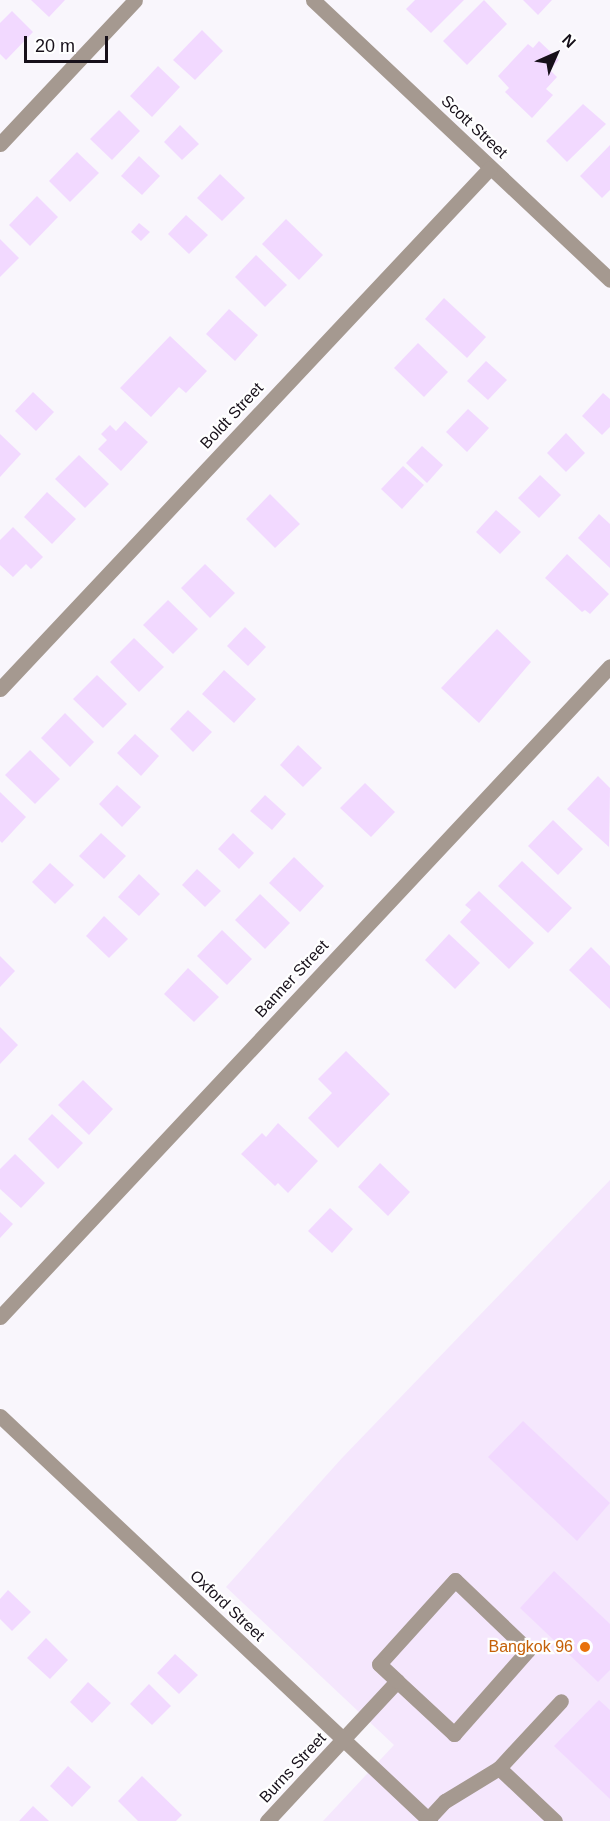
<!DOCTYPE html>
<style>
body{margin:0}
#map{position:relative;width:610px;height:1821px;overflow:hidden;background:#f9f6fc;font-family:Helvetica,sans-serif}
div>[style]{position:absolute}
[style*='--x']{left:calc(var(--x)*1px);top:calc(var(--y)*1px);width:calc(var(--w)*1px);rotate:calc(var(--a)*1deg)}
.built>*{inset:0;background:#f5e7fd}
.building>*{inset:0;background:#f2d9ff}
.minor>*{height:15px;margin:-7.5px;padding:0 7.5px;transform-origin:7.5px;border-radius:7.5px;background:#a59990}
.dots>*{width:16px;height:16px;translate:-50% -50%;box-sizing:border-box;border:3px solid #fff;border-radius:50%}
span{translate:-50% -50%;white-space:nowrap;text-align:center;line-height:1.15;-webkit-text-stroke:4.5px #fff;paint-order:stroke}
.street-label{font-size:16px;color:#17101a}
.food-label{font-size:16px;color:#c56008}
.right{translate:-100% -50%;text-align:right}
.north{position:absolute;left:526px;top:24px;width:60px;height:60px;-webkit-text-stroke:4px #fff;paint-order:stroke;rotate:45deg;font-size:16px;font-weight:700;line-height:24px;text-align:center;color:#17101a}
.north::after{content:'';display:block;margin:auto;width:21px;height:27px;background:#17101a;clip-path:polygon(50% 0,100% 100%,50% 72%,0 100%)}
.scale{position:absolute;left:24px;top:36px;width:84px;height:27px;box-sizing:border-box;border:3px solid #17101a;border-top:0;padding-left:8px;font-size:18px;line-height:21px;white-space:nowrap;color:#17101a;-webkit-text-stroke:4px #fff;paint-order:stroke}
</style>
<div id="map">
<div class="built">
<div style="clip-path:polygon(610px 1180px,610px 1821px,323px 1821px,394px 1745px,226px 1587px,342px 1458px)"></div>
</div>
<div class="building">
<div style="clip-path:polygon(31px 0,65px 0,49px 17px)"></div>
<div style="clip-path:polygon(415px 0,464px 0,431px 33px,406px 9px)"></div>
<div style="clip-path:polygon(484px 0,507px 24px,467px 65px,443px 41px)"></div>
<div style="clip-path:polygon(523px 0,552px 0,538px 15px)"></div>
<div style="clip-path:polygon(12px 11px,33px 32px,6px 60px,0 54px,0 23px)"></div>
<div style="clip-path:polygon(202px 30px,223px 51px,195px 80px,173px 60px)"></div>
<div style="clip-path:polygon(539px 41px,559px 60px,550px 70px,557px 77px,546px 89px,553px 95px,532px 118px,505px 92px,509px 88px,498px 76px,528px 44px,533px 48px)"></div>
<div style="clip-path:polygon(158px 66px,180px 87px,152px 117px,130px 96px)"></div>
<div style="clip-path:polygon(583px 104px,606px 124px,567px 162px,546px 141px)"></div>
<div style="clip-path:polygon(119px 110px,140px 131px,112px 160px,90px 139px)"></div>
<div style="clip-path:polygon(180px 125px,199px 144px,182px 160px,164px 142px)"></div>
<div style="clip-path:polygon(610px 145px,610px 190px,602px 198px,580px 176px)"></div>
<div style="clip-path:polygon(77px 152px,99px 173px,70px 202px,49px 181px)"></div>
<div style="clip-path:polygon(139px 156px,160px 176px,142px 195px,121px 176px)"></div>
<div style="clip-path:polygon(220px 174px,245px 198px,222px 221px,197px 198px)"></div>
<div style="clip-path:polygon(37px 196px,58px 217px,30px 246px,9px 225px)"></div>
<div style="clip-path:polygon(186px 215px,208px 235px,189px 254px,168px 234px)"></div>
<div style="clip-path:polygon(286px 219px,323px 255px,299px 280px,262px 244px)"></div>
<div style="clip-path:polygon(139px 223px,150px 232px,141px 241px,131px 232px)"></div>
<div style="clip-path:polygon(0 239px,19px 258px,0 277px)"></div>
<div style="clip-path:polygon(256px 255px,287px 285px,265px 307px,235px 277px)"></div>
<div style="clip-path:polygon(444px 298px,486px 337px,467px 358px,425px 319px)"></div>
<div style="clip-path:polygon(229px 309px,258px 335px,235px 361px,206px 334px)"></div>
<div style="clip-path:polygon(170px 336px,207px 371px,186px 393px,179px 387px,151px 417px,120px 388px)"></div>
<div style="clip-path:polygon(418px 343px,448px 372px,424px 397px,394px 368px)"></div>
<div style="clip-path:polygon(486px 361px,507px 380px,488px 400px,467px 381px)"></div>
<div style="clip-path:polygon(33px 392px,54px 412px,36px 431px,15px 411px)"></div>
<div style="clip-path:polygon(603px 393px,610px 399px,610px 427px,602px 435px,582px 416px)"></div>
<div style="clip-path:polygon(468px 409px,489px 428px,467px 452px,446px 432px)"></div>
<div style="clip-path:polygon(125px 421px,148px 442px,121px 471px,98px 449px,107px 440px,101px 434px,110px 425px,116px 431px)"></div>
<div style="clip-path:polygon(566px 433px,585px 453px,566px 472px,547px 453px)"></div>
<div style="clip-path:polygon(0 434px,21px 454px,0 477px)"></div>
<div style="clip-path:polygon(422px 446px,443px 465px,427px 483px,406px 463px)"></div>
<div style="clip-path:polygon(79px 455px,109px 484px,85px 508px,55px 479px)"></div>
<div style="clip-path:polygon(403px 466px,424px 485px,402px 509px,381px 489px)"></div>
<div style="clip-path:polygon(540px 475px,561px 495px,539px 518px,518px 498px)"></div>
<div style="clip-path:polygon(47px 492px,76px 519px,52px 544px,24px 517px)"></div>
<div style="clip-path:polygon(270px 494px,300px 524px,275px 548px,246px 519px)"></div>
<div style="clip-path:polygon(496px 510px,521px 532px,500px 554px,476px 532px)"></div>
<div style="clip-path:polygon(599px 514px,610px 524px,610px 568px,578px 538px)"></div>
<div style="clip-path:polygon(13px 527px,43px 557px,31px 569px,26px 564px,13px 577px,0 565px,0 540px)"></div>
<div style="clip-path:polygon(567px 554px,609px 594px,590px 614px,585px 610px,582px 612px,545px 578px)"></div>
<div style="clip-path:polygon(205px 564px,235px 593px,210px 618px,181px 588px)"></div>
<div style="clip-path:polygon(168px 600px,198px 629px,173px 654px,143px 625px)"></div>
<div style="clip-path:polygon(245px 627px,266px 647px,248px 666px,227px 646px)"></div>
<div style="clip-path:polygon(497px 629px,531px 662px,479px 723px,441px 688px)"></div>
<div style="clip-path:polygon(134px 638px,164px 667px,139px 692px,110px 662px)"></div>
<div style="clip-path:polygon(224px 670px,256px 699px,234px 723px,202px 694px)"></div>
<div style="clip-path:polygon(97px 675px,127px 704px,103px 728px,73px 699px)"></div>
<div style="clip-path:polygon(188px 710px,212px 732px,193px 752px,170px 729px)"></div>
<div style="clip-path:polygon(65px 713px,94px 742px,70px 767px,41px 738px)"></div>
<div style="clip-path:polygon(135px 734px,159px 756px,141px 776px,117px 753px)"></div>
<div style="clip-path:polygon(298px 745px,322px 768px,303px 787px,280px 765px)"></div>
<div style="clip-path:polygon(30px 750px,60px 779px,35px 804px,5px 775px)"></div>
<div style="clip-path:polygon(598px 776px,610px 788px,609px 847px,567px 809px)"></div>
<div style="clip-path:polygon(365px 783px,395px 812px,371px 837px,340px 808px)"></div>
<div style="clip-path:polygon(117px 785px,141px 807px,122px 827px,99px 804px)"></div>
<div style="clip-path:polygon(0 792px,26px 817px,2px 843px,0 841px)"></div>
<div style="clip-path:polygon(265px 795px,286px 814px,272px 830px,250px 811px)"></div>
<div style="clip-path:polygon(553px 820px,583px 849px,558px 875px,528px 846px)"></div>
<div style="clip-path:polygon(101px 833px,126px 856px,104px 879px,79px 856px)"></div>
<div style="clip-path:polygon(233px 833px,254px 853px,239px 869px,218px 849px)"></div>
<div style="clip-path:polygon(294px 857px,324px 886px,300px 912px,269px 883px)"></div>
<div style="clip-path:polygon(522px 861px,572px 908px,548px 933px,498px 886px)"></div>
<div style="clip-path:polygon(50px 863px,74px 885px,55px 904px,32px 882px)"></div>
<div style="clip-path:polygon(197px 869px,221px 891px,205px 907px,182px 885px)"></div>
<div style="clip-path:polygon(139px 874px,160px 894px,139px 916px,118px 897px)"></div>
<div style="clip-path:polygon(479px 891px,534px 943px,509px 969px,460px 922px,471px 910px,465px 905px)"></div>
<div style="clip-path:polygon(260px 894px,290px 923px,265px 949px,235px 920px)"></div>
<div style="clip-path:polygon(104px 916px,128px 939px,109px 958px,86px 936px)"></div>
<div style="clip-path:polygon(222px 930px,252px 959px,227px 985px,197px 956px)"></div>
<div style="clip-path:polygon(449px 934px,480px 963px,455px 989px,425px 960px)"></div>
<div style="clip-path:polygon(591px 947px,610px 966px,610px 1009px,569px 970px)"></div>
<div style="clip-path:polygon(0 956px,15px 971px,0 987px)"></div>
<div style="clip-path:polygon(188px 968px,219px 997px,194px 1022px,164px 994px)"></div>
<div style="clip-path:polygon(0 1027px,18px 1045px,0 1064px)"></div>
<div style="clip-path:polygon(346px 1051px,390px 1094px,338px 1148px,308px 1118px,332px 1093px,318px 1079px)"></div>
<div style="clip-path:polygon(83px 1080px,113px 1109px,89px 1135px,58px 1105px)"></div>
<div style="clip-path:polygon(52px 1114px,83px 1143px,58px 1169px,28px 1139px)"></div>
<div style="clip-path:polygon(278px 1123px,318px 1161px,288px 1193px,278px 1183px,275px 1186px,241px 1154px,262px 1133px,266px 1137px)"></div>
<div style="clip-path:polygon(15px 1154px,45px 1183px,21px 1208px,0 1189px,0 1169px)"></div>
<div style="clip-path:polygon(380px 1163px,410px 1192px,388px 1216px,358px 1187px)"></div>
<div style="clip-path:polygon(330px 1208px,353px 1229px,332px 1253px,308px 1231px)"></div>
<div style="clip-path:polygon(0 1212px,13px 1224px,0 1238px)"></div>
<div style="clip-path:polygon(523px 1421px,610px 1503px,577px 1541px,488px 1457px)"></div>
<div style="clip-path:polygon(554px 1571px,610px 1624px,610px 1670px,598px 1682px,520px 1608px)"></div>
<div style="clip-path:polygon(8px 1590px,31px 1612px,12px 1631px,0 1619px,0 1599px)"></div>
<div style="clip-path:polygon(46px 1638px,68px 1660px,50px 1679px,27px 1658px)"></div>
<div style="clip-path:polygon(175px 1654px,198px 1675px,179px 1694px,157px 1673px)"></div>
<div style="clip-path:polygon(88px 1682px,111px 1703px,92px 1723px,70px 1702px)"></div>
<div style="clip-path:polygon(149px 1684px,171px 1706px,152px 1725px,130px 1704px)"></div>
<div style="clip-path:polygon(599px 1700px,610px 1710px,610px 1799px,554px 1746px)"></div>
<div style="clip-path:polygon(68px 1766px,91px 1787px,72px 1807px,50px 1786px)"></div>
<div style="clip-path:polygon(142px 1776px,182px 1815px,176px 1821px,138px 1821px,118px 1801px)"></div>
<div style="clip-path:polygon(33px 1806px,49px 1821px,19px 1821px)"></div>
</div>
<div class="minor">
<div style="--x:313;--y:0;--w:408;--a:43.3"></div>
<div style="--x:0;--y:144;--w:197;--a:-46.8"></div>
<div style="--x:0;--y:689;--w:715;--a:-46.76"></div>
<div style="--x:0;--y:1317;--w:892;--a:-46.86"></div>
<div style="--x:0;--y:1416;--w:591;--a:43.29"></div>
<div style="--x:499;--y:1768;--w:77;--a:43.4"></div>
<div style="--x:428;--y:1819;--w:25;--a:-47"></div>
<div style="--x:445;--y:1801;--w:63;--a:-31.4"></div>
<div style="--x:499;--y:1768;--w:91;--a:-47.2"></div>
<div style="--x:267;--y:1821;--w:191;--a:-47.1"></div>
<div style="--x:397;--y:1681;--w:78;--a:42.9"></div>
<div style="--x:454;--y:1734;--w:112;--a:-48.6"></div>
<div style="--x:528;--y:1650;--w:101;--a:-136.2"></div>
<div style="--x:455;--y:1580;--w:113;--a:132.1"></div>
<div style="--x:379;--y:1664;--w:25;--a:43"></div>
</div>
<div class="dots">
<div style="left:585px;top:1647px;background:#e8710a"></div>
</div>
<div class="street-label">
<span style="left:474px;top:127px;rotate:43deg">Scott Street</span>
<span style="left:232px;top:416px;rotate:-47deg">Boldt Street</span>
<span style="left:292px;top:979px;rotate:-47deg">Banner Street</span>
<span style="left:227px;top:1606px;rotate:43deg">Oxford Street</span>
<span style="left:293px;top:1768px;rotate:-47deg">Burns Street</span>
</div>
<div class="food-label">
<span class="right" style="left:573px;top:1647px">Bangkok 96</span>
</div>
<div class="north">N</div>
<div class="scale">20 m</div>
</div>
